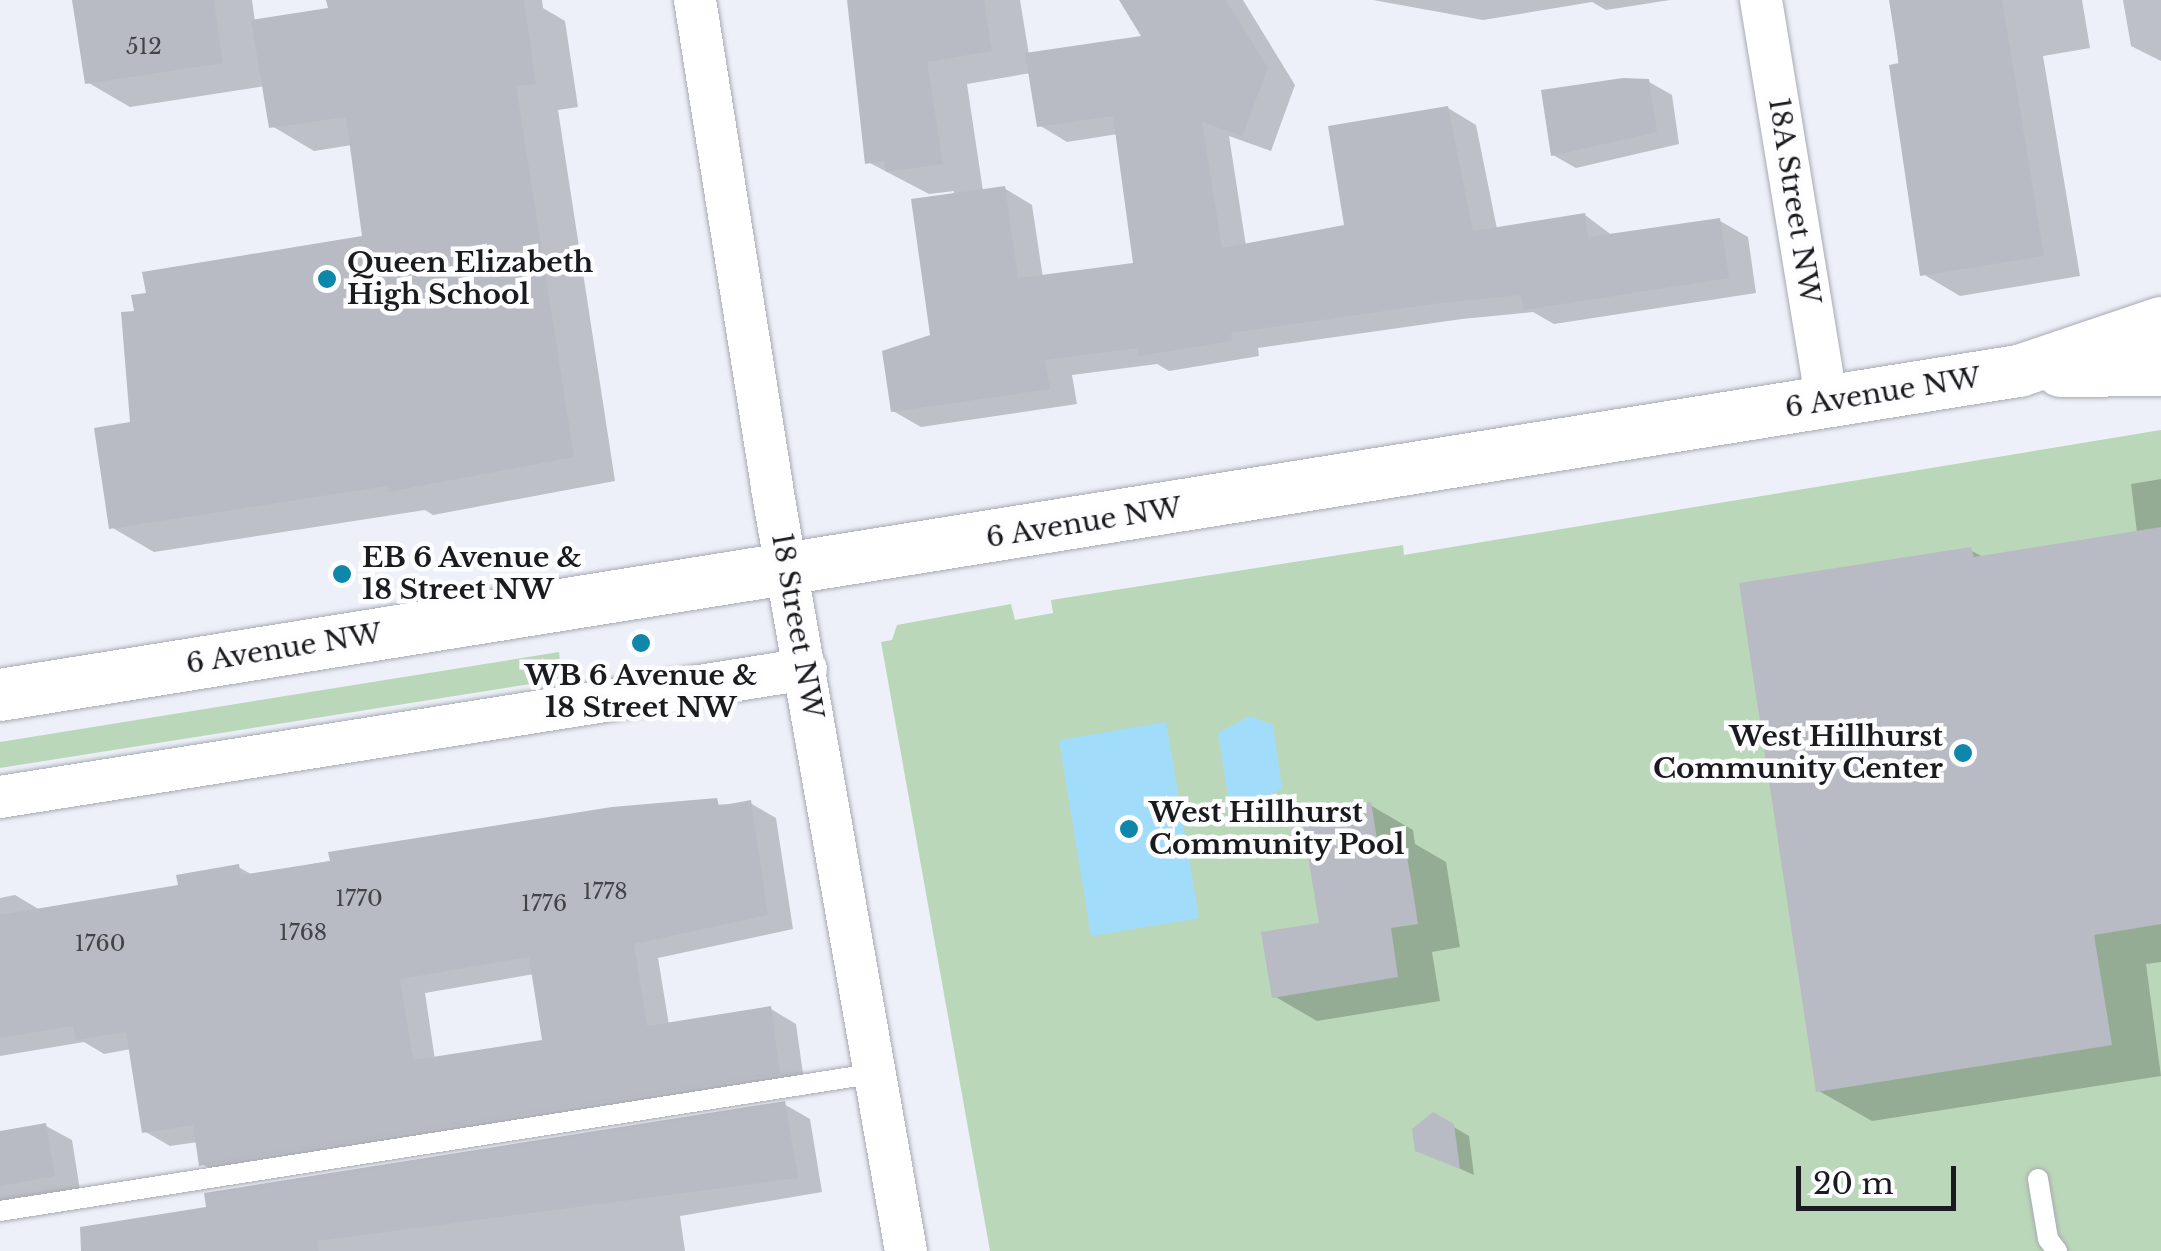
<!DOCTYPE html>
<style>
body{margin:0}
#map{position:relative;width:2161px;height:1251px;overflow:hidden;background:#edf0f8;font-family:"Libre Baskerville",serif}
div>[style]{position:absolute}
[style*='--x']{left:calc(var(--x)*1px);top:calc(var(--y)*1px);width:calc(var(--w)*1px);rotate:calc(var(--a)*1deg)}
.green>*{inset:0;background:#bbd7b9}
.water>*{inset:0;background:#a1ddfb}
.shadow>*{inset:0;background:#0003}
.building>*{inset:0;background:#b8bbc3}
.roads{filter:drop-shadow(0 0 2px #a7aab2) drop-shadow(0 0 2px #a7aab2)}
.service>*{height:20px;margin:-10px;padding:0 10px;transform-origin:10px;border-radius:10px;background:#fff}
.minor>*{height:42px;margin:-21px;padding:0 21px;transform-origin:21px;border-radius:21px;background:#fff}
.tertiary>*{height:52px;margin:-26px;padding:0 26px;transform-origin:26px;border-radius:26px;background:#fff}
.dots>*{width:28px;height:28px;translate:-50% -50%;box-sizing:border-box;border:5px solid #fdfdff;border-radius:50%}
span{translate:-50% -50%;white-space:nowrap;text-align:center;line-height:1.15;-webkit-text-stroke:9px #fdfdff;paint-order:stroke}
.number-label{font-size:22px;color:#424347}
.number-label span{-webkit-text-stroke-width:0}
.street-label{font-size:28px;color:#1a1b1e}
.poi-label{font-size:28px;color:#1a1b1e;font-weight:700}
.left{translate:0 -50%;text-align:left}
.right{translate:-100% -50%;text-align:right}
.scale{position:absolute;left:1796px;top:1166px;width:160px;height:45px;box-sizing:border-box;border:5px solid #1a1b1e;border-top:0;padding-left:12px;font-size:30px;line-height:35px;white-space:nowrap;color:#1a1b1e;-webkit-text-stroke:8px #fdfdff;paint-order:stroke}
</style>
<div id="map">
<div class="green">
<div style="clip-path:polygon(2161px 430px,2161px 1251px,990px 1251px,881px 642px,892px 640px,897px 625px,1011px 604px,1015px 620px,1053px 613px,1051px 600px,1403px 545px,1404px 555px)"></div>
<div style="clip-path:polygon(559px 652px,562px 679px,0 768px,0 742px)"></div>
</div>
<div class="water">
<div style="clip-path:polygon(1250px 716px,1273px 725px,1282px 789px,1248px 804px,1228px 797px,1218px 733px)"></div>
<div style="clip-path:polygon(1166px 722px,1199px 918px,1091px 936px,1059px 740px)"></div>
</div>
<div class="shadow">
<div style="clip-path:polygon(75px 0,252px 0,255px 22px,330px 10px,329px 0,542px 0,543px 8px,565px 21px,578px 107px,558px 110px,615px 481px,433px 515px,425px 510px,154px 552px,111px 527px,133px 424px,365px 238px,352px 145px,314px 151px,272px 126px,265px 86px,130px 107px,87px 82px)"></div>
<div style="clip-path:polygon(evenodd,851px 0,1020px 0,1029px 55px,1145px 38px,1122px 0,1243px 0,1295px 85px,1271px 151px,1229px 136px,1246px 246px,1347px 227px,1448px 108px,1476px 125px,1497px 229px,1585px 215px,1613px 236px,1720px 221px,1748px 237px,1756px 293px,1554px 324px,1533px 312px,1462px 319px,1258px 348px,1259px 356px,1169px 371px,1157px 364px,1072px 375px,1077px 404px,921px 427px,893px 411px,933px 337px,954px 191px,929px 194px,868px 162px,851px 0,1031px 73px,1039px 125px,1067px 142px,1118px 134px,1136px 265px,1043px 278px,1032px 205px,1004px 188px,983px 191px,967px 84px,1031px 73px)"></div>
<div style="clip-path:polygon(1373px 0,1670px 0,1606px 10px,1592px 2px,1483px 20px)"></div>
<div style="clip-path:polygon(1891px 0,2082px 0,2090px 48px,2043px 56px,2080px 276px,1960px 296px,1923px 274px)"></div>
<div style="clip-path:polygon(2123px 0,2161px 0,2161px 61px,2131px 46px)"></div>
<div style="clip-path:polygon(1649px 82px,1672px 95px,1679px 144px,1576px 168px,1553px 155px)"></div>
<div style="clip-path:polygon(2161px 479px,2161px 962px,2146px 964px,2161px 1076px,1872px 1121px,1819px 1091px,1970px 550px,1985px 558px,2137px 533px,2131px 484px)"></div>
<div style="clip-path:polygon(evenodd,750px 803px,776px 818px,793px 929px,658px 958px,669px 1025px,771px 1009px,796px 1024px,805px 1088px,227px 1179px,202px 1164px,198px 1142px,170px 1146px,144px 1131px,131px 1049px,104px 1054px,84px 1042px,0 1056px,0 898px,15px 895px,42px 911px,181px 887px,238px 867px,253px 875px,612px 810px,750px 803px,534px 974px,545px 1042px,435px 1060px,425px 993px,534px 974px)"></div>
<div style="clip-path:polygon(1370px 805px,1413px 830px,1415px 844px,1446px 862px,1460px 947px,1432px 952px,1440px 1001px,1317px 1021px,1274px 996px,1322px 925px)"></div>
<div style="clip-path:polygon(784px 1104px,810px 1119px,822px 1192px,680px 1216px,685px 1251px,84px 1251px,209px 1209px)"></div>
<div style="clip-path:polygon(1433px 1115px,1469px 1136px,1474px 1175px,1418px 1150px)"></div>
<div style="clip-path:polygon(46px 1126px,72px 1140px,80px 1190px,0 1203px,0 1134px)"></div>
</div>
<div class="building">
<div style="clip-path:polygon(72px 0,214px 0,223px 63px,85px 84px)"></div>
<div style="clip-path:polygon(326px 0,524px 0,536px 84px,516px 86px,574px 457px,388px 492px,387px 486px,109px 529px,94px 428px,130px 422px,121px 312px,134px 311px,131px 295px,146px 293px,142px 272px,362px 236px,346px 117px,269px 128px,251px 20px,328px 8px)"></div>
<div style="clip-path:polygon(847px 0,984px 0,992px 51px,927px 62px,943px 164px,886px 172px,884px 161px,865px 164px)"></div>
<div style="clip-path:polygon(1119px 0,1226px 0,1268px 68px,1242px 136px,1202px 122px,1222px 248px,1344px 225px,1328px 126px,1448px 106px,1473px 231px,1585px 213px,1588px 237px,1720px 218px,1729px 278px,1524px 310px,1521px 295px,1433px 304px,1231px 333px,1232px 341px,1139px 356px,1138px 348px,1045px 360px,1050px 389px,891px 412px,882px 351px,930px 335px,911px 199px,1005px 186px,1018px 278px,1133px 263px,1113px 116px,1037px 127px,1025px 53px,1141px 36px)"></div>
<div style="clip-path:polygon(1889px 0,2002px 0,2044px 256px,1920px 276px,1889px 65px,1899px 63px)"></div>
<div style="clip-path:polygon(1623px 78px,1649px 79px,1657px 132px,1551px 156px,1541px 90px)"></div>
<div style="clip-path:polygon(2161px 527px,2161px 924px,2094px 935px,2112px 1045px,1816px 1092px,1739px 583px,1971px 547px,1974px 557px)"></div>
<div style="clip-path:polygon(evenodd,717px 798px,719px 806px,751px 800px,768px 915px,634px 944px,647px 1026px,771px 1006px,780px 1074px,199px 1166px,193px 1125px,142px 1133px,126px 1032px,76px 1040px,73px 1026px,0 1038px,0 915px,178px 885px,176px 875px,239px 864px,241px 875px,330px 861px,328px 852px,612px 807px,717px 798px,529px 957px,542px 1040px,413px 1060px,400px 979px,529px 957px)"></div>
<div style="clip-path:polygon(1371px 802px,1377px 839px,1403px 835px,1411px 879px,1418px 924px,1391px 928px,1398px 977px,1272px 998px,1261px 932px,1319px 923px,1301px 813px)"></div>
<div style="clip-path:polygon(785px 1101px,798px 1178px,317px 1241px,319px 1251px,81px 1251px,80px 1227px,206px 1207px,204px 1193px)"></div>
<div style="clip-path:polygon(1433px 1112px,1454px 1124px,1460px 1169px,1415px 1151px,1412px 1129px)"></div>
<div style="clip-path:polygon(46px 1123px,55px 1176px,0 1186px,0 1131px)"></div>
</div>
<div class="roads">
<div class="service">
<div style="--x:2038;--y:1179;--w:61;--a:80.5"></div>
<div style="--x:2048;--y:1239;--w:15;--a:53"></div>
<div style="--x:0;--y:1211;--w:888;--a:-8.94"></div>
</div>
<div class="minor">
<div style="--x:695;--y:0;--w:494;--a:81"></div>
<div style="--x:772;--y:488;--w:775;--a:80.04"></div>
<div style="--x:1761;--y:0;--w:408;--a:80.7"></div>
<div style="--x:0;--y:797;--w:816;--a:-9.02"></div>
</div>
<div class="tertiary">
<div style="--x:2061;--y:371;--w:100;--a:-0.6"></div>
<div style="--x:0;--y:695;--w:2045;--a:-9.12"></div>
<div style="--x:2019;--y:371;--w:150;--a:-18.7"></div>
</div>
</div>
<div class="dots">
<div style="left:327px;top:279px;background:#0e87ab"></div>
<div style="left:342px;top:574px;background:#0e87ab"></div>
<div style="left:641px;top:643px;background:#0e87ab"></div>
<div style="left:1963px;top:753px;background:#0e87ab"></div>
<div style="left:1129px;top:829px;background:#0e87ab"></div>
</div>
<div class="number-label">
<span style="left:144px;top:47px">512</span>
<span style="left:605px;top:892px">1778</span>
<span style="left:359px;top:899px">1770</span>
<span style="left:544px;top:904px">1776</span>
<span style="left:303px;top:933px">1768</span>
<span style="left:100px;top:944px">1760</span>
</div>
<div class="street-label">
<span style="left:1794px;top:201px;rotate:81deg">18A Street NW</span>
<span style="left:1883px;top:393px;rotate:-9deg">6 Avenue NW</span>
<span style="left:1084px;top:523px;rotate:-9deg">6 Avenue NW</span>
<span style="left:797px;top:626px;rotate:80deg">18 Street NW</span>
<span style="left:284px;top:649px;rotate:-9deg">6 Avenue NW</span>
</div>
<div class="poi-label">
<span class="left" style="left:347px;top:279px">Queen Elizabeth<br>High School</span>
<span class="left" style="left:362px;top:574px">EB 6 Avenue &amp;<br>18 Street NW</span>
<span style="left:641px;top:692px">WB 6 Avenue &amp;<br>18 Street NW</span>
<span class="right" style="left:1943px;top:753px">West Hillhurst<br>Community Center</span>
<span class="left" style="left:1149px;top:829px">West Hillhurst<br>Community Pool</span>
</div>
<div class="scale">20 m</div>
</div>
